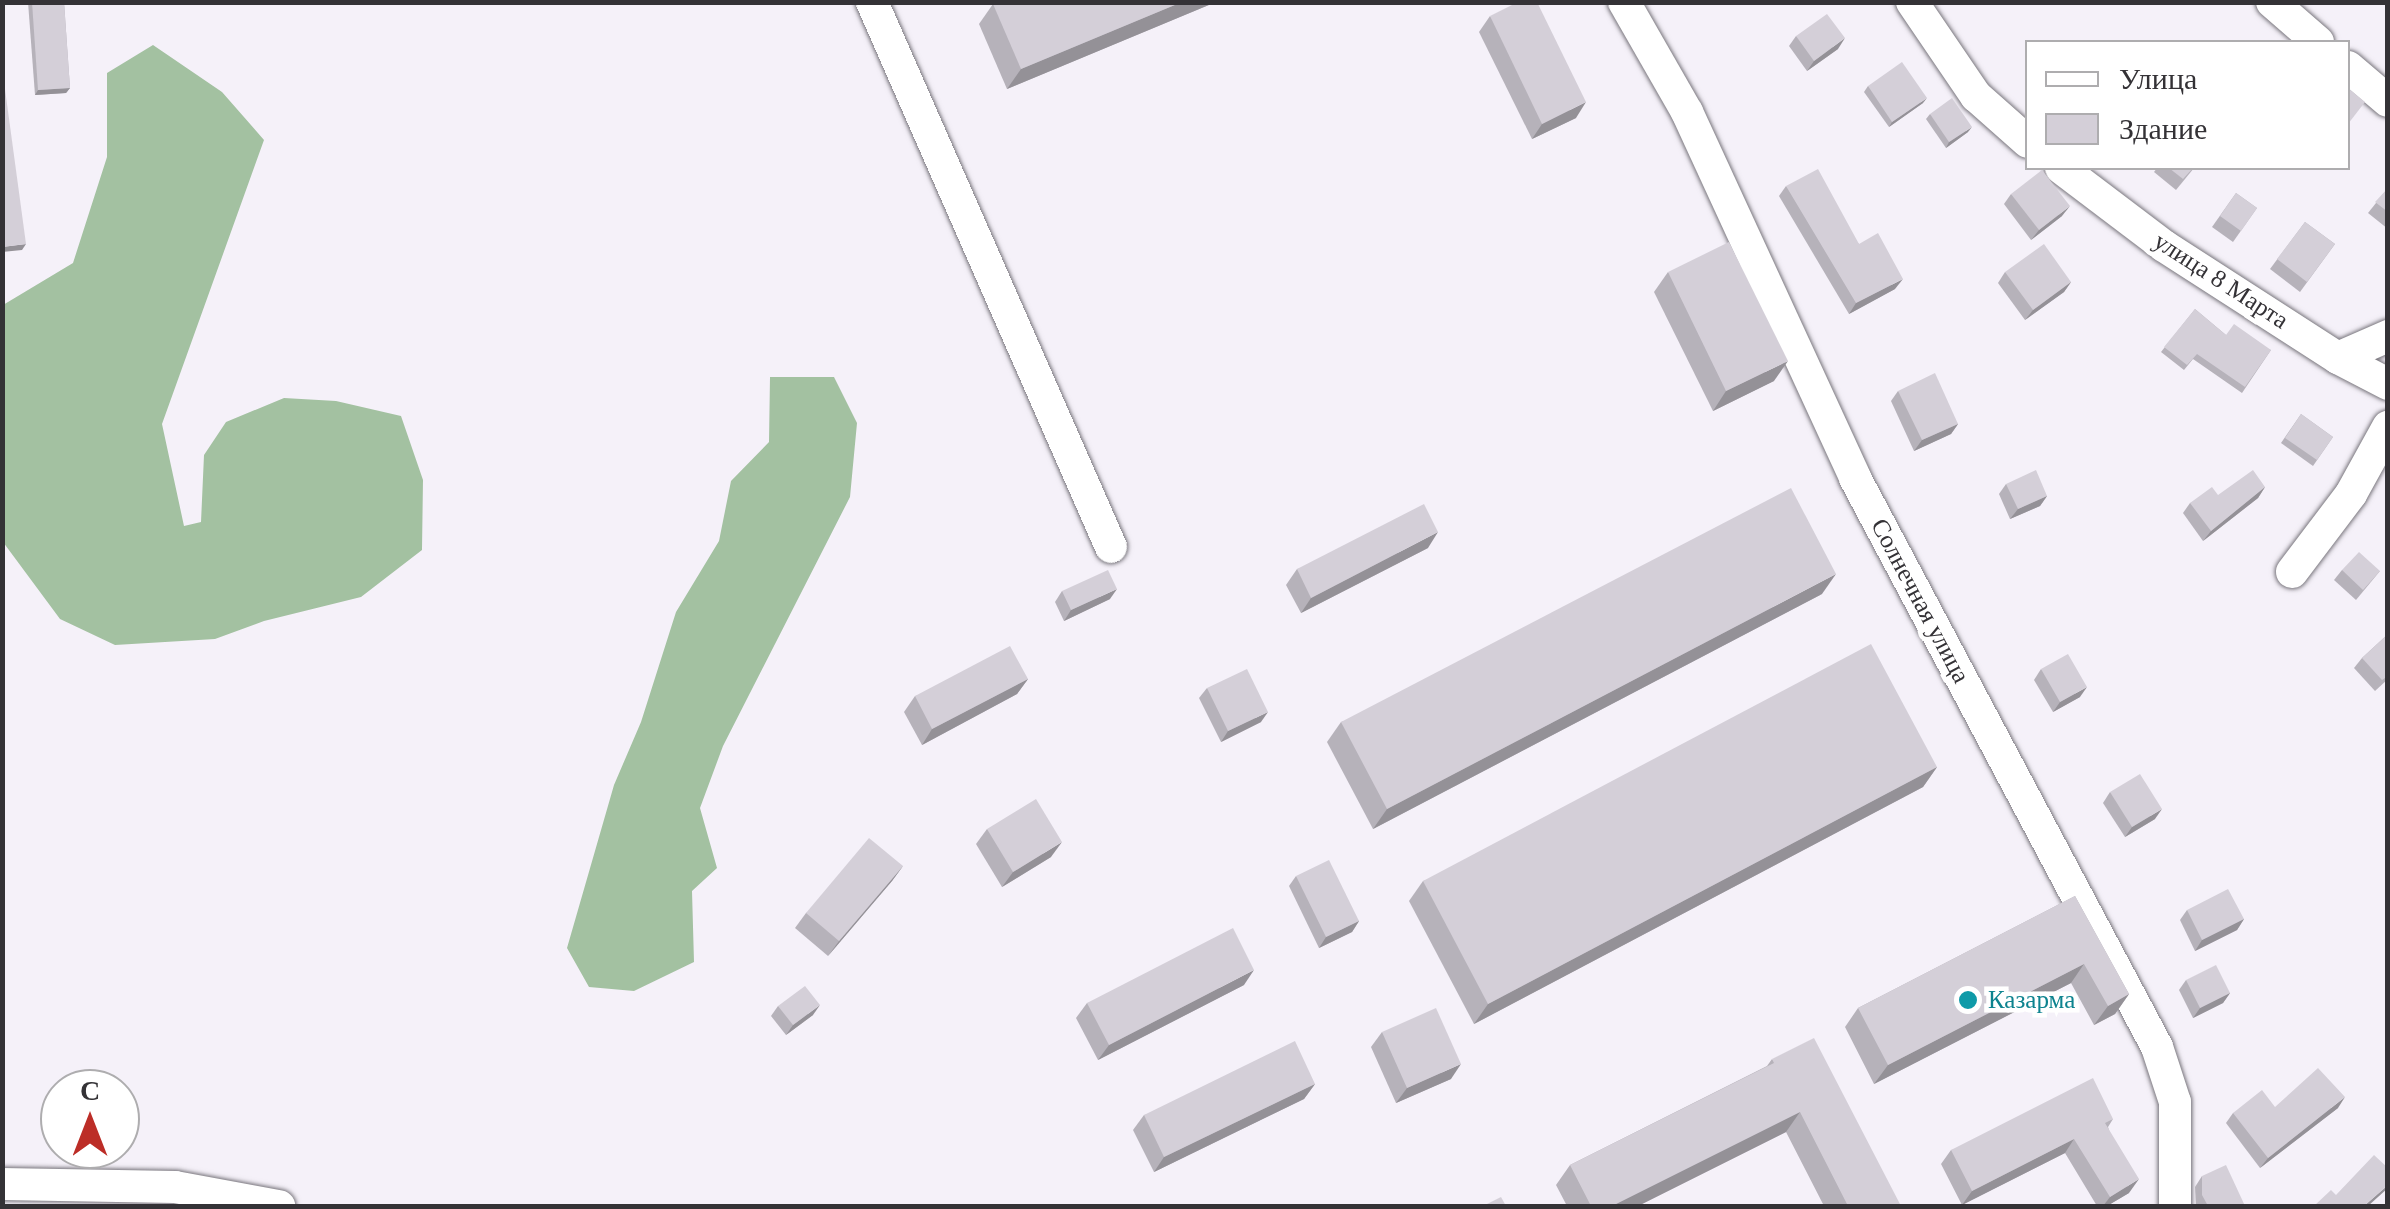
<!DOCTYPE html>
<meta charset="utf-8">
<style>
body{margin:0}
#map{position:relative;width:2390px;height:1209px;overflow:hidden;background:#f5f1f9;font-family:Georgia,serif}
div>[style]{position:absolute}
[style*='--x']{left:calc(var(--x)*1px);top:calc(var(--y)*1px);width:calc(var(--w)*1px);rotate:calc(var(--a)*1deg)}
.forest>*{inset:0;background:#a3c1a1}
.roads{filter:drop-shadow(0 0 2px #79767d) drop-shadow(0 0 2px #79767d)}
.minor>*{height:32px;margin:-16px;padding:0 16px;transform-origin:16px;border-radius:16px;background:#fff}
.wall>*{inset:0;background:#b6b2ba}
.shaded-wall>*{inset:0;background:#949197}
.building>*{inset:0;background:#d4cfd8}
.dots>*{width:28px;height:28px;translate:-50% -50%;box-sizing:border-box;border:5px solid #fff;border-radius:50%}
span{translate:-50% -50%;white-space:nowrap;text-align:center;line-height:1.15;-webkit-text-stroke:9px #fff;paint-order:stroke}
.street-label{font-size:25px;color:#343236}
.culture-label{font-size:25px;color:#0d838f}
.left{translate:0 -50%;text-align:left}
.frame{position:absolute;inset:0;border:5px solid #343236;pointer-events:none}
.legend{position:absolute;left:2025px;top:40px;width:325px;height:130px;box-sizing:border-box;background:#fff;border:2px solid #aeadaf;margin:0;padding:12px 18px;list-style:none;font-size:30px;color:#343236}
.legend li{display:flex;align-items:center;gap:20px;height:50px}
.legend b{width:50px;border:2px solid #aeadaf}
.north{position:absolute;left:40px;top:1069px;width:100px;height:100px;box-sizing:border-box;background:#fff;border:2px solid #aeadaf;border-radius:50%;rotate:0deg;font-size:28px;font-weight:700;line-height:40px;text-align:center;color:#343236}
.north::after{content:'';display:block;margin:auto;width:35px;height:45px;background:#bc2d27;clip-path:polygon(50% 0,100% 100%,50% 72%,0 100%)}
</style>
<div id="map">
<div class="forest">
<div style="clip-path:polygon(153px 45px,222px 92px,264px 140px,162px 424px,184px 526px,201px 522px,204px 455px,226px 422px,284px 398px,336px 401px,401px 416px,423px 480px,422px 550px,361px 597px,264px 621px,215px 639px,115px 645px,60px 619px,3px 542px,3px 305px,73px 263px,107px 157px,107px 73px)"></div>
<div style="clip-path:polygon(770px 377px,834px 377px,857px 423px,850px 497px,723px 746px,700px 808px,717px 868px,692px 891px,694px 962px,634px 991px,589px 987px,567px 948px,614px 785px,641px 722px,676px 612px,719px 541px,731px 481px,769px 442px)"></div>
</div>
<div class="roads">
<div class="minor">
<div style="--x:872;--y:2;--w:595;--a:66.32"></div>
<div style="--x:1624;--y:2;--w:127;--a:60.2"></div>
<div style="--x:1687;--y:112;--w:403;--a:65.3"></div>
<div style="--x:1855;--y:478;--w:644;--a:62.04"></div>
<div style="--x:2157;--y:1047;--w:58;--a:71.9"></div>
<div style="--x:2175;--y:1102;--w:104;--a:90"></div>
<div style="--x:1912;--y:2;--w:114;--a:55.8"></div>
<div style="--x:1976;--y:96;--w:69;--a:41.5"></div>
<div style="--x:2272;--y:2;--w:61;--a:41"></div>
<div style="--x:2348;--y:67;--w:52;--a:40.4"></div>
<div style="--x:2061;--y:168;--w:129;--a:37.1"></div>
<div style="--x:2164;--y:246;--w:207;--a:32.8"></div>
<div style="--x:2338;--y:358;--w:56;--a:27.5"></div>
<div style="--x:2338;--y:358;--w:55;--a:-23.7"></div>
<div style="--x:2292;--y:572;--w:98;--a:-52.9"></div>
<div style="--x:2351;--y:494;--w:77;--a:-61.1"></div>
<div style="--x:2;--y:1184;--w:173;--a:1"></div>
<div style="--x:175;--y:1187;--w:106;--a:10.4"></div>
</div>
</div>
<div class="wall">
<div style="clip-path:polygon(28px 2px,64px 2px,70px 88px,66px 93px,35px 95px)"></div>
<div style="clip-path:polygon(1216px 2px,1007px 89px,979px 24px,993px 4px)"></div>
<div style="clip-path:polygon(1490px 16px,1576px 118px,1532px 139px,1479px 32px)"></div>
<div style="clip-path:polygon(1796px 36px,1838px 49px,1807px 71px,1789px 46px)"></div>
<div style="clip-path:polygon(1868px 86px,1923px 103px,1889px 127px,1864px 92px)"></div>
<div style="clip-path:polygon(1930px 114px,1968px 132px,1946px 148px,1926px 119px)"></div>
<div style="clip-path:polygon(2157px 168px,2194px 168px,2176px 190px,2154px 172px)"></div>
<div style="clip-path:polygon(1786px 186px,1859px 244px,1895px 289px,1849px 314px,1779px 196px)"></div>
<div style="clip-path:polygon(2388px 188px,2388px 229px,2368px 213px)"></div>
<div style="clip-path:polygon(2236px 193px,2257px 208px,2233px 242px,2212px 227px)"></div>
<div style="clip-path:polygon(2011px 194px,2062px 216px,2031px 240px,2004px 204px)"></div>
<div style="clip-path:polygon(2305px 222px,2335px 244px,2300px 292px,2270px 269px)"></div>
<div style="clip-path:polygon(1668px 272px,1774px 381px,1713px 411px,1654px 292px)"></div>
<div style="clip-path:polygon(2005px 272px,2071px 282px,2064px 292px,2025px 320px,1998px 283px)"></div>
<div style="clip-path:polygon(2195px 309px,2226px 335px,2271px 350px,2242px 393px,2193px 359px,2184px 370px,2161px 352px)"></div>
<div style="clip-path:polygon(1898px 391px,1958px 424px,1951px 434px,1914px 451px,1891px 401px)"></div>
<div style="clip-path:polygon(2301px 414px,2333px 437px,2313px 466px,2281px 443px)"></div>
<div style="clip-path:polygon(2006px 484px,2047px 496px,2040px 506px,2010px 519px,1999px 494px)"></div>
<div style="clip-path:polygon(2265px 487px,2258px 498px,2203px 541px,2183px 513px,2190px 503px)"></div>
<div style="clip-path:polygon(1428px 548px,1301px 613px,1286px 585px,1297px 569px)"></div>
<div style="clip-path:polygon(2342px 570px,2380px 571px,2356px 600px,2334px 580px)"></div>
<div style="clip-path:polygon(1062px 591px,1110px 599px,1064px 621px,1055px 602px)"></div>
<div style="clip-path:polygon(1822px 594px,1373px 829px,1327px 742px,1341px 722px)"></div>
<div style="clip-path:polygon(2388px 634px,2388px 679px,2375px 691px,2354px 668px,2362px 658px)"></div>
<div style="clip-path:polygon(2041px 669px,2080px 697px,2053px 712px,2034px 680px)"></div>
<div style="clip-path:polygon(1028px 679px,1017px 694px,922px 745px,904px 712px,915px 696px)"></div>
<div style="clip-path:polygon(1207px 688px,1261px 722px,1221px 742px,1199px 698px)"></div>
<div style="clip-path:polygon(1937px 767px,1923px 787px,1474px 1024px,1409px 901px,1423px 881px)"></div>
<div style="clip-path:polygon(2110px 792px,2155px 819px,2125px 837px,2103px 803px)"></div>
<div style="clip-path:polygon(987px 829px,1051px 857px,1002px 887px,976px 844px)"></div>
<div style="clip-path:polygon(903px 866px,892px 881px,828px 956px,795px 928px,806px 913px)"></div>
<div style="clip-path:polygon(1296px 876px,1359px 921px,1352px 932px,1319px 948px,1289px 886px)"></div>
<div style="clip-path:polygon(2075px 896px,2129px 994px,2115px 1014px,2094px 1025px,2071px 983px,1874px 1084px,1845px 1027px,1858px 1008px)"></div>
<div style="clip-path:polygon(2187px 910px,2244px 919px,2237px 930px,2195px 951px,2180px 920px)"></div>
<div style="clip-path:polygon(2186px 980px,2230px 993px,2223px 1003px,2193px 1018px,2179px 990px)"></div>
<div style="clip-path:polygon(1244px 985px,1098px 1060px,1076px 1018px,1087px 1003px)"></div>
<div style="clip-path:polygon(778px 1006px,813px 1015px,786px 1035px,771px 1016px)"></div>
<div style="clip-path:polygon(1382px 1032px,1451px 1079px,1396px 1103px,1371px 1047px)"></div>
<div style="clip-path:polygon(1772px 1059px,1901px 1206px,1824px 1206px,1786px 1132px,1638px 1206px,1567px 1206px,1556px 1185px,1570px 1165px,1767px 1066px)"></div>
<div style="clip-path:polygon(1315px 1084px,1304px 1099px,1154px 1172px,1133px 1130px,1144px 1115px)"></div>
<div style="clip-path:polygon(2275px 1107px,2338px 1108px,2260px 1168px,2226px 1123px,2233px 1113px)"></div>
<div style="clip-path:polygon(2113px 1119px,2108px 1127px,2129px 1193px,2107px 1206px,2097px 1206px,2065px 1153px,1962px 1205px,1941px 1164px,1951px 1150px)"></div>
<div style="clip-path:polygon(2202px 1176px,2245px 1206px,2196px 1206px,2195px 1187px)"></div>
</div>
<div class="shaded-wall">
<div style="clip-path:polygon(1182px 2px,1216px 2px,1007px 89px,1021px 69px)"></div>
<div style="clip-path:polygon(1845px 38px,1838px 49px,1807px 71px,1814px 61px)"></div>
<div style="clip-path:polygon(70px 88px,66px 93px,35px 95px,38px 90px)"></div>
<div style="clip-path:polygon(1927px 98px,1923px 103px,1889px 127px,1892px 122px)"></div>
<div style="clip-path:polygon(1586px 102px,1576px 118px,1532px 139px,1542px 124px)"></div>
<div style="clip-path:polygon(1972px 127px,1968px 132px,1946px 148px,1949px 142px)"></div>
<div style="clip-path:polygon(2070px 206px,2062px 216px,2031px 240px,2039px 230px)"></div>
<div style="clip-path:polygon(26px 244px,22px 250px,2px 252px,2px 247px)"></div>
<div style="clip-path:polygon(1903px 279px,1895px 289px,1849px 314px,1856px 303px)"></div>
<div style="clip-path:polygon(2071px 282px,2064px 292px,2025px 320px,2033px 310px)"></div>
<div style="clip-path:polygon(1788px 361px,1774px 381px,1713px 411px,1726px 391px)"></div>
<div style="clip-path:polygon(1958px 424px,1951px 434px,1914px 451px,1922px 440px)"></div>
<div style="clip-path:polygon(2265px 487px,2258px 498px,2203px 541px,2211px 531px)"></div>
<div style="clip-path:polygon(2047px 496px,2040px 506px,2010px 519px,2018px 509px)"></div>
<div style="clip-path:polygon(1438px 532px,1428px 548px,1301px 613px,1311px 598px)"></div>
<div style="clip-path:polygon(1836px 574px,1822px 594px,1373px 829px,1387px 809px)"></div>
<div style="clip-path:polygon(1117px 589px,1110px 599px,1064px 621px,1071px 610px)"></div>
<div style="clip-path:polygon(1028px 679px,1017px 694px,922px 745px,932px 729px)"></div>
<div style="clip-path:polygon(2087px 687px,2080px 697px,2053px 712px,2060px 702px)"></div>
<div style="clip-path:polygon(1268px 712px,1261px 722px,1221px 742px,1228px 731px)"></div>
<div style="clip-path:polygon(1937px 767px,1923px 787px,1474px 1024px,1488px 1004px)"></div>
<div style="clip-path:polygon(2162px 809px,2155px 819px,2125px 837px,2132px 827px)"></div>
<div style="clip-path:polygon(1062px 842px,1051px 857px,1002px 887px,1013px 872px)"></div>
<div style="clip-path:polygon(903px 866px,892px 881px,828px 956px,839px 941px)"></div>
<div style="clip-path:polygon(2244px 919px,2237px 930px,2195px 951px,2202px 940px)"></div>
<div style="clip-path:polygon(1359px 921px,1352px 932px,1319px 948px,1326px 937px)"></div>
<div style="clip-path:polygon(2084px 964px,2071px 983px,1874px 1084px,1888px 1065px)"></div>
<div style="clip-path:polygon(1254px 970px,1244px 985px,1098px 1060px,1109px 1045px)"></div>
<div style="clip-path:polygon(2230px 993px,2223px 1003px,2193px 1018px,2200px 1008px)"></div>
<div style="clip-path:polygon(2129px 994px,2115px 1014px,2094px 1025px,2108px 1006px)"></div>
<div style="clip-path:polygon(820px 1005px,813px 1015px,786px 1035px,793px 1025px)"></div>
<div style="clip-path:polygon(1461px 1064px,1451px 1079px,1396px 1103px,1407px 1088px)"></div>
<div style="clip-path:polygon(1315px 1084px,1304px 1099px,1154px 1172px,1164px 1157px)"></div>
<div style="clip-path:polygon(2345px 1097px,2338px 1108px,2260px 1168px,2268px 1158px)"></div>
<div style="clip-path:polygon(1800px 1112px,1786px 1132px,1638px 1206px,1612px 1206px)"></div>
<div style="clip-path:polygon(2074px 1139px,2065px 1153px,1962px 1205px,1972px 1191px)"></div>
<div style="clip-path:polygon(2139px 1179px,2129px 1193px,2107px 1206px,2103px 1206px,2110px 1197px)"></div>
<div style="clip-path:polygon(2388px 1185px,2388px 1188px,2368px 1206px,2364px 1206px)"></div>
</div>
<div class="building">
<div style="clip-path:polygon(32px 2px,64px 2px,70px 88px,38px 90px)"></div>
<div style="clip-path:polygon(996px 2px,1182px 2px,1021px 69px,993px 4px)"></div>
<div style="clip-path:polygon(1518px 2px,1537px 2px,1586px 102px,1542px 124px,1490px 16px)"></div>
<div style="clip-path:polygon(1827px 14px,1845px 38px,1814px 61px,1796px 36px)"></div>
<div style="clip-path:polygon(1902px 62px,1927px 98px,1892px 122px,1868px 86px)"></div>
<div style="clip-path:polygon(2px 67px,26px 244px,2px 247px)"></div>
<div style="clip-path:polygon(2348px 88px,2365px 102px,2348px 124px)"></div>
<div style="clip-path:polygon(1952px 98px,1972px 127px,1949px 142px,1930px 114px)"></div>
<div style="clip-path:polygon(2169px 168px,2193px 168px,2183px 179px)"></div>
<div style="clip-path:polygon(1818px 169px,1859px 244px,1878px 233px,1903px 279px,1856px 303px,1786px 186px)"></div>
<div style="clip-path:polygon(2042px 170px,2070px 206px,2039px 230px,2011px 194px)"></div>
<div style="clip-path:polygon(2388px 188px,2388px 212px,2375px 202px)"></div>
<div style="clip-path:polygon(2236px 193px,2257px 208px,2241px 231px,2220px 216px)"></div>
<div style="clip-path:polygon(2305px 222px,2335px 244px,2307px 282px,2277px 259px)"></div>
<div style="clip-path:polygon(1729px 242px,1788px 361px,1726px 391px,1668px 272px)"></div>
<div style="clip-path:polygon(2044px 244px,2071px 282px,2033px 310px,2005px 272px)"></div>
<div style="clip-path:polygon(2195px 309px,2226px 335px,2234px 324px,2271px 350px,2245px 387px,2197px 354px,2187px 365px,2164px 347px)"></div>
<div style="clip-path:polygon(1935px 373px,1958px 424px,1922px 440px,1898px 391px)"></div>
<div style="clip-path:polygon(2301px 414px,2333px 437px,2317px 460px,2285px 438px)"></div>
<div style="clip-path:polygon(2036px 470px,2047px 496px,2018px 509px,2006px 484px)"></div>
<div style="clip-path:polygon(2253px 470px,2265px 487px,2211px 531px,2190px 503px,2212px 487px,2218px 495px)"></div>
<div style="clip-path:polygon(1791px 488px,1836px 574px,1387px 809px,1341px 722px)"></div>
<div style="clip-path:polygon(1424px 504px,1438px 532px,1311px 598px,1297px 569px)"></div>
<div style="clip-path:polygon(2359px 552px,2380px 571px,2363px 590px,2342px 570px)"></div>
<div style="clip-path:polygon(1108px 570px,1117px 589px,1071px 610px,1062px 591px)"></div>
<div style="clip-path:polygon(2388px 634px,2388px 676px,2382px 680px,2362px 658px)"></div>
<div style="clip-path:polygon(1871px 644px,1937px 767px,1488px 1004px,1423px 881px)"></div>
<div style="clip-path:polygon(1010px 646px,1028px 679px,932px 729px,915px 696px)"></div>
<div style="clip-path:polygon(2068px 654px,2087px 687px,2060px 702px,2041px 669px)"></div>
<div style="clip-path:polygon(1247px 669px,1268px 712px,1228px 731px,1207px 688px)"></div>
<div style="clip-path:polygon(2140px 774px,2162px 809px,2132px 827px,2110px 792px)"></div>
<div style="clip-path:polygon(1036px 799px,1062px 842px,1013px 872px,987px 829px)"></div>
<div style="clip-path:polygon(869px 838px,903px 866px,839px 941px,806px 913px)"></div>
<div style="clip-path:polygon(1329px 860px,1359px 921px,1326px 937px,1296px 876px)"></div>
<div style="clip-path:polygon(2228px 889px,2244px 919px,2202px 940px,2187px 910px)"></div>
<div style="clip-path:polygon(2075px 896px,2129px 994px,2108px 1006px,2084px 964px,1888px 1065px,1858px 1008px)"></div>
<div style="clip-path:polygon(1233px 928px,1254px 970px,1109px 1045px,1087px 1003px)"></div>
<div style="clip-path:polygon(2216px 965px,2230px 993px,2200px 1008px,2186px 980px)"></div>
<div style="clip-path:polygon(805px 986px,820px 1005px,793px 1025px,778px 1006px)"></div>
<div style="clip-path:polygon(1436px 1008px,1461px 1064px,1407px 1088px,1382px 1032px)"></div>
<div style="clip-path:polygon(1814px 1038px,1901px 1206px,1848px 1206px,1800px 1112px,1612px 1206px,1591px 1206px,1570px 1165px,1774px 1063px,1772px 1059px)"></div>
<div style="clip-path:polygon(1295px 1041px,1315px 1084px,1164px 1157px,1144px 1115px)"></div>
<div style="clip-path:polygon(2318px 1068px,2345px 1097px,2268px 1158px,2233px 1113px,2262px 1090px,2275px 1107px)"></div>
<div style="clip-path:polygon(2093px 1078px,2113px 1119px,2105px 1123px,2139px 1179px,2110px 1197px,2074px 1139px,1972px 1191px,1951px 1150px)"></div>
<div style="clip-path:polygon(2374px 1155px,2388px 1168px,2388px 1185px,2364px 1206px,2314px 1206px,2331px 1190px,2336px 1195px)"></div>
<div style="clip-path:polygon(2226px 1165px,2245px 1206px,2208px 1206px,2202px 1195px,2202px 1176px)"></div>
<div style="clip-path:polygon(1501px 1197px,1506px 1206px,1483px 1206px)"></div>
</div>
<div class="dots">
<div style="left:1968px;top:1000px;background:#0f9aa8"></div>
</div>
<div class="street-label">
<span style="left:2221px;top:281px;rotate:33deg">улица 8 Марта</span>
<span style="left:1920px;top:601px;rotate:62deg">Солнечная улица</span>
</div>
<div class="culture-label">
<span class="left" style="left:1988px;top:1000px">Казарма</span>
</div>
<div class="frame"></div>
<ul class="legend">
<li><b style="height:12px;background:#fff"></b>Улица</li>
<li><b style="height:28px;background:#d4cfd8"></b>Здание</li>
</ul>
<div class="north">С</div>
</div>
